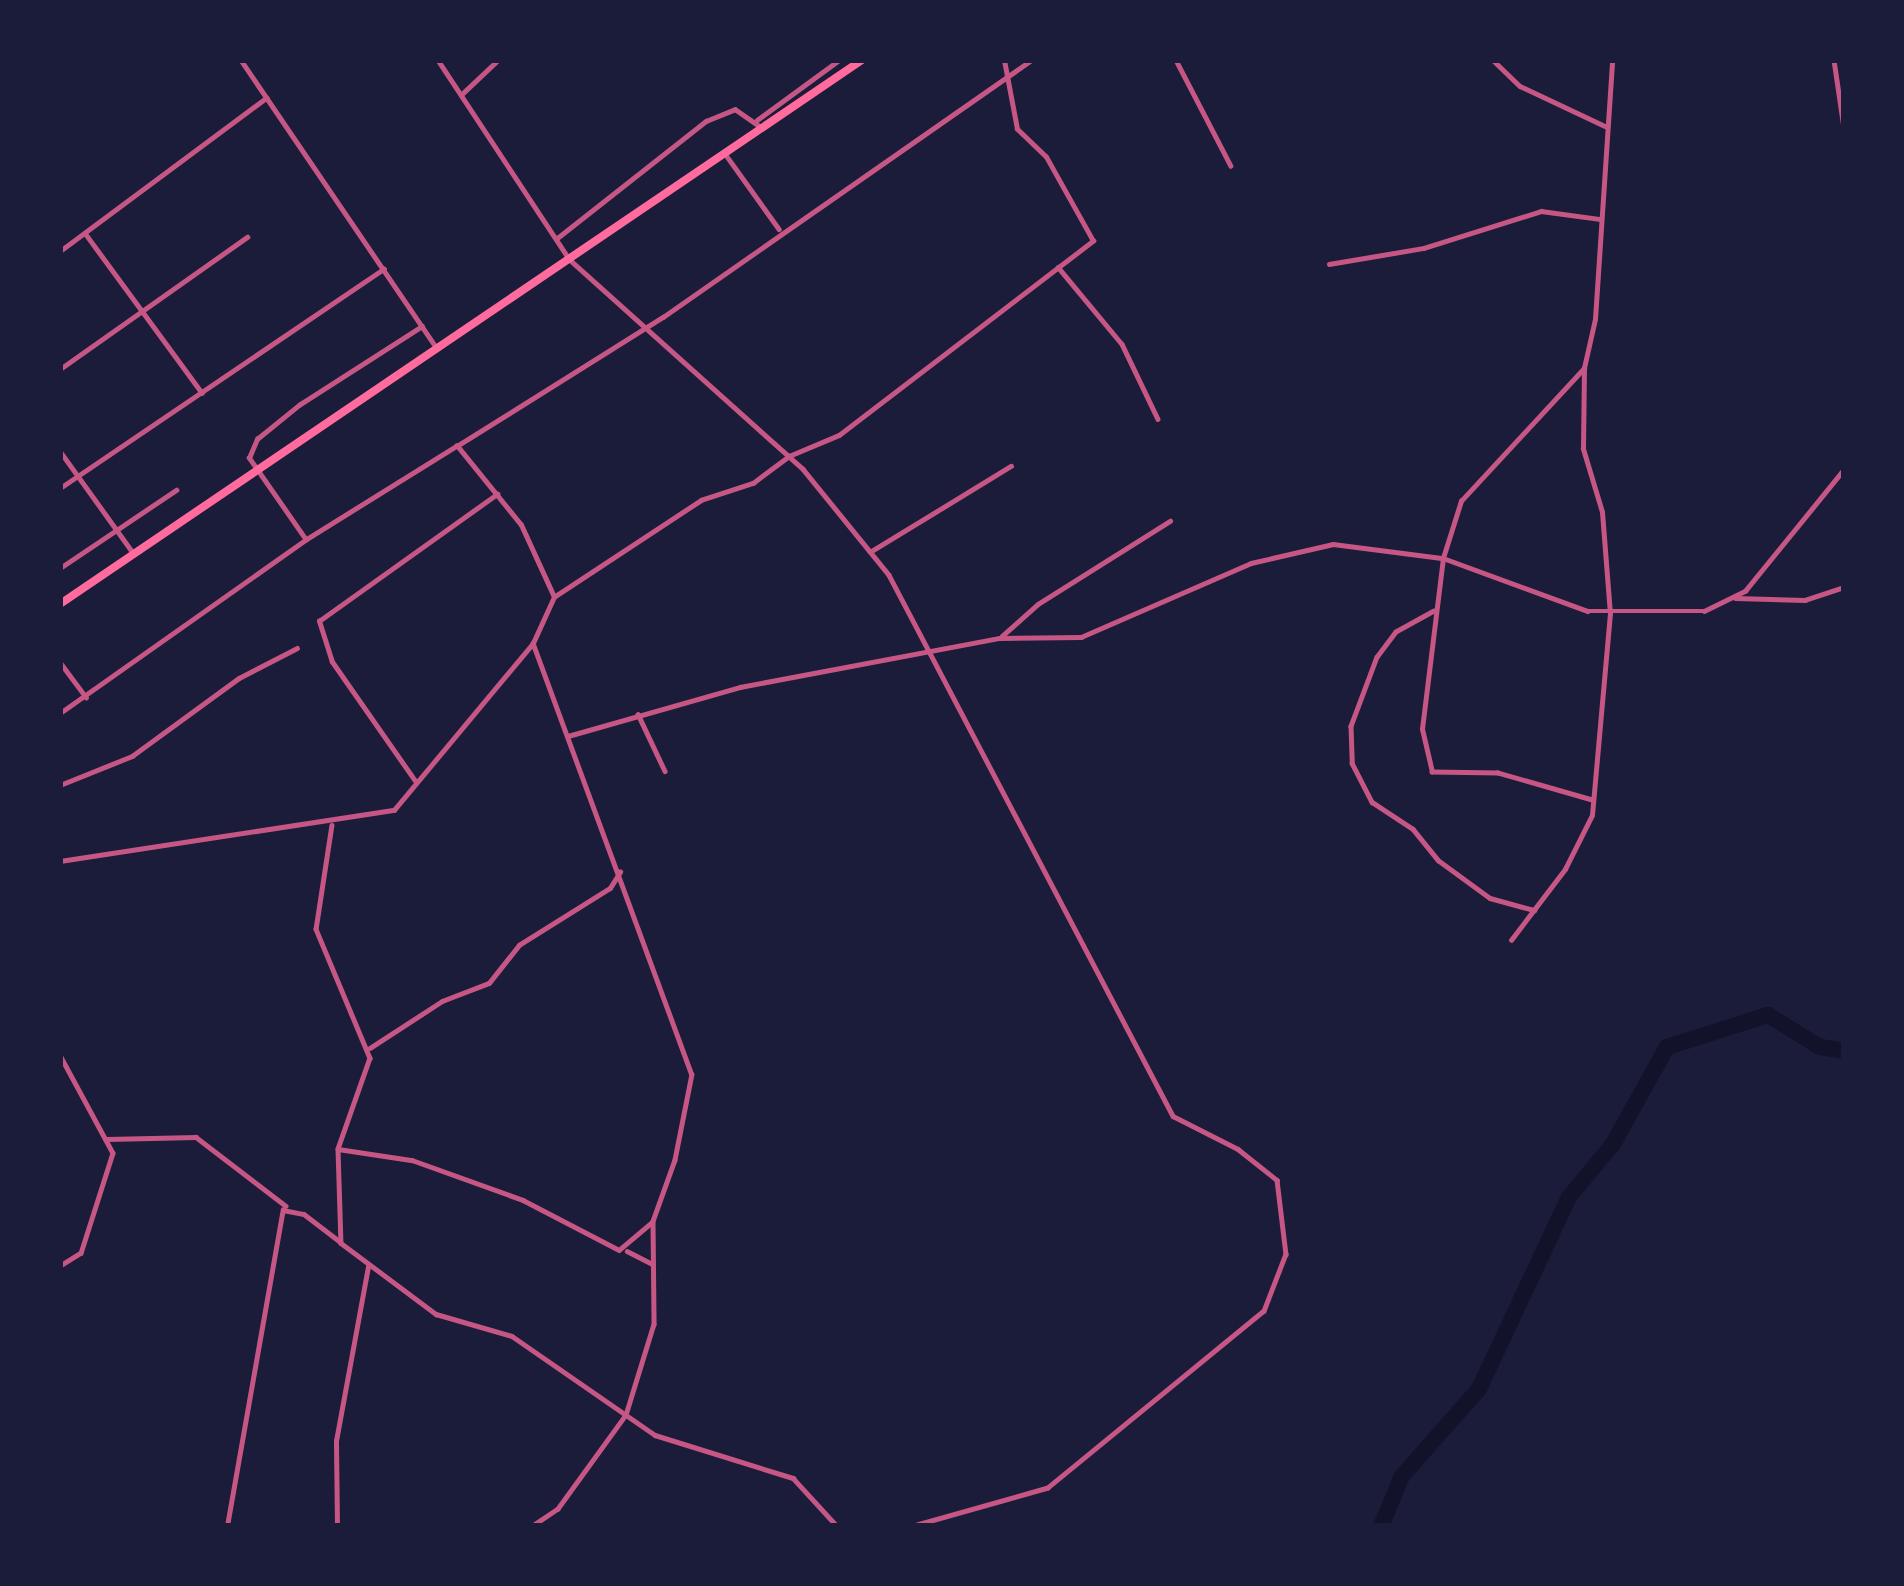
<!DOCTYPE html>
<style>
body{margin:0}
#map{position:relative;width:1904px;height:1586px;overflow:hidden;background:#1b1b3a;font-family:"Open Sans",sans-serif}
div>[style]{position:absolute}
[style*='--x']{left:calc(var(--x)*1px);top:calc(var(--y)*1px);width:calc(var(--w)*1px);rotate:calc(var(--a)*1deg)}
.river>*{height:16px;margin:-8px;padding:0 8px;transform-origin:8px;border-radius:8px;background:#12122b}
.minor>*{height:4.5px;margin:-2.25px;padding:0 2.25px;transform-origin:2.25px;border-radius:2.25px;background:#c65784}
.trunk>*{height:8px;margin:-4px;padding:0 4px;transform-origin:4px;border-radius:4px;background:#ff6b9d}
span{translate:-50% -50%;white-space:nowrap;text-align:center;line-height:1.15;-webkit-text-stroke:9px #1b1b3a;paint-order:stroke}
.frame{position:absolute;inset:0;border:63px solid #1b1b3a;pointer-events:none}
</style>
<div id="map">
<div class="river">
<div style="--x:1381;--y:1526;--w:54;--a:-67.2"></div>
<div style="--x:1402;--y:1476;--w:116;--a:-48.5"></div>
<div style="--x:1479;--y:1389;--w:212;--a:-64.9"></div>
<div style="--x:1569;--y:1197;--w:69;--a:-50.3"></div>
<div style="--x:1613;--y:1144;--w:111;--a:-60.9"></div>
<div style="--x:1667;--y:1047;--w:106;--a:-17.6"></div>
<div style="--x:1768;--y:1015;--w:61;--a:31.6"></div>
<div style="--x:1820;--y:1047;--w:24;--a:9"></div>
</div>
<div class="minor">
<div style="--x:241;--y:60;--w:348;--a:55.8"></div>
<div style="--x:438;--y:60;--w:238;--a:56.6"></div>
<div style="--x:569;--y:259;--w:314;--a:41.9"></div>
<div style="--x:803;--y:469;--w:136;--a:50.9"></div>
<div style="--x:889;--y:575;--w:611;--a:62.3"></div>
<div style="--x:1173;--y:1116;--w:73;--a:26.9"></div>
<div style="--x:1238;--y:1149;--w:50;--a:38.5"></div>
<div style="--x:1277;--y:1180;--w:75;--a:83.1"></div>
<div style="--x:1286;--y:1254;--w:61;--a:111.1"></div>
<div style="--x:1264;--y:1311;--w:279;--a:140.7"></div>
<div style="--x:1048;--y:1488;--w:139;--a:164.2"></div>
<div style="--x:1176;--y:60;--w:119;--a:62.6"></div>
<div style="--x:1493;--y:60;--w:37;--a:44"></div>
<div style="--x:1520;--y:86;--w:94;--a:25.2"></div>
<div style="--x:1834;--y:60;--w:69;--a:81.6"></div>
<div style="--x:462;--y:94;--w:50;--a:-43.4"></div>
<div style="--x:757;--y:120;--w:102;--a:-36.2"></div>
<div style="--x:726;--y:155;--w:91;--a:54.4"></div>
<div style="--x:85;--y:233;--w:198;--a:53.8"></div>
<div style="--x:556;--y:239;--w:191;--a:-38.2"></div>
<div style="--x:706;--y:121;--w:31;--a:-22"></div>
<div style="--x:735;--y:109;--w:33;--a:35"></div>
<div style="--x:60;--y:251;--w:257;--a:-36.6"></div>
<div style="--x:1329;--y:264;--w:96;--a:-9.6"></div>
<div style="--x:1424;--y:248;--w:123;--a:-17.5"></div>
<div style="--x:1541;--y:211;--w:60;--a:7.7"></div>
<div style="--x:1058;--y:267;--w:100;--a:50.3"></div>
<div style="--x:1122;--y:344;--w:83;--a:64.4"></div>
<div style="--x:60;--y:369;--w:229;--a:-35.2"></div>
<div style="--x:457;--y:446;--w:243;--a:-32.1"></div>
<div style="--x:663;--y:317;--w:449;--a:-34.9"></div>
<div style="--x:60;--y:451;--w:127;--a:54.3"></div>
<div style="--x:60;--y:488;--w:391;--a:-34.1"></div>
<div style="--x:870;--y:552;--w:165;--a:-31.4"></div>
<div style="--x:60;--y:568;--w:140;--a:-33.9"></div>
<div style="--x:554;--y:597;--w:176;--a:-33.4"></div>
<div style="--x:701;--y:500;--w:55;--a:-18.1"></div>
<div style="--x:753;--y:483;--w:45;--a:-36.9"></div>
<div style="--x:789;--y:456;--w:54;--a:-22.8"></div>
<div style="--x:839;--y:435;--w:320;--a:-37.4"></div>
<div style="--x:1093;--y:241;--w:96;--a:-119.2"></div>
<div style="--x:1046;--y:157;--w:40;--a:-136"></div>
<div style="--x:1017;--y:129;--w:70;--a:-100.7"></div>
<div style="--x:1735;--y:598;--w:70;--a:1.6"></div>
<div style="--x:1805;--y:600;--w:41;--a:-18.4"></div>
<div style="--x:1434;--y:611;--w:43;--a:151.1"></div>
<div style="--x:1396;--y:632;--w:31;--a:127"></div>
<div style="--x:1377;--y:657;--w:74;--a:110.6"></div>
<div style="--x:1351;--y:726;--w:37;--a:88"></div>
<div style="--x:1352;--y:763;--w:44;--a:62.9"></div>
<div style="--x:1372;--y:802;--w:49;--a:33.4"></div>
<div style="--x:1413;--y:829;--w:40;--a:51"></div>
<div style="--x:1438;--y:860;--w:64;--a:36.2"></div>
<div style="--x:1490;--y:898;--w:46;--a:15.3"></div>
<div style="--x:1002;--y:636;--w:48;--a:-41.6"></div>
<div style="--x:1038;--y:604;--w:156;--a:-32.2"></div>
<div style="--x:533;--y:643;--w:459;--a:69.8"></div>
<div style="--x:692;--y:1074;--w:88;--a:101.2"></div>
<div style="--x:675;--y:1160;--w:65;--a:109.8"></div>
<div style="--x:653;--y:1221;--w:103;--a:89.4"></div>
<div style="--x:654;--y:1324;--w:95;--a:107.1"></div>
<div style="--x:626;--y:1415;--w:116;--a:125.9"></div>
<div style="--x:558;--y:1509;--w:30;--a:146"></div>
<div style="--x:60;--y:662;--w:44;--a:53.4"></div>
<div style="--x:60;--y:713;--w:300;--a:-35.2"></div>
<div style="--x:638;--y:714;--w:63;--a:64.7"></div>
<div style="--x:568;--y:736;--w:179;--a:-15.9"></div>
<div style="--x:740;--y:687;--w:264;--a:-10.7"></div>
<div style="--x:999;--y:638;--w:82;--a:-0.7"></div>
<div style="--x:1081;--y:637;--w:185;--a:-23.5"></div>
<div style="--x:1251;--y:563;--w:84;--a:-13"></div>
<div style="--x:1333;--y:544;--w:111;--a:7.3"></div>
<div style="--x:1443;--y:558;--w:154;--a:20.1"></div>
<div style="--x:1588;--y:611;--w:116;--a:0"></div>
<div style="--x:1704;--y:611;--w:46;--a:-26"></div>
<div style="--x:1745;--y:591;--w:157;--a:-50.9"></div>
<div style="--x:415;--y:781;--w:145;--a:-124.9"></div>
<div style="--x:332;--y:662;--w:43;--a:-107.6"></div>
<div style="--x:319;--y:621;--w:219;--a:-35.5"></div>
<div style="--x:60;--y:785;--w:78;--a:-21.9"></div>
<div style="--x:132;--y:756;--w:132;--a:-36.1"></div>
<div style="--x:239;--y:678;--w:65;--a:-27.3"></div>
<div style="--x:1592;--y:800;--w:98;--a:-164"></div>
<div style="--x:1498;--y:773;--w:66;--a:-179.1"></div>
<div style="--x:1432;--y:772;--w:44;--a:-103.1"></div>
<div style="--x:1422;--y:729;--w:172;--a:-83"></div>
<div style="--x:1443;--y:558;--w:60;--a:-72.5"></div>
<div style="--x:1461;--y:501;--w:181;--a:-47.2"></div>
<div style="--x:1584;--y:368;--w:50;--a:-77.3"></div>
<div style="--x:1595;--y:319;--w:260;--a:-86.2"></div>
<div style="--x:332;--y:825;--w:105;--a:98.7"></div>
<div style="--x:316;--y:929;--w:140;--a:67.3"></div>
<div style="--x:370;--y:1058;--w:96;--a:109.4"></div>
<div style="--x:338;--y:1149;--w:94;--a:88.2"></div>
<div style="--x:341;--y:1243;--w:119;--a:36.8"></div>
<div style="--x:436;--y:1314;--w:79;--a:16.1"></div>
<div style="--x:512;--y:1336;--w:174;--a:34.7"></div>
<div style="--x:655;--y:1435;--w:145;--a:17.3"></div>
<div style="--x:793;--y:1478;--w:65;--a:47.5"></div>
<div style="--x:60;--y:861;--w:338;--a:-8.7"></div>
<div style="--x:394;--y:810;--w:217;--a:-50.2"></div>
<div style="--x:533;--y:643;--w:51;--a:-65.5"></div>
<div style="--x:554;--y:597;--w:79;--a:-114.6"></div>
<div style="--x:521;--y:525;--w:102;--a:-129"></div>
<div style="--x:457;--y:446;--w:178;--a:148.1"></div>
<div style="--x:306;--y:540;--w:100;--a:-124.8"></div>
<div style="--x:249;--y:458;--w:21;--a:-67"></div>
<div style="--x:257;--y:439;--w:54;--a:-39"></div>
<div style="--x:299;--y:405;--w:146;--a:-32.7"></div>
<div style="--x:1511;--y:940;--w:89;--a:-52.7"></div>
<div style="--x:1565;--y:869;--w:60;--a:-63.4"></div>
<div style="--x:1592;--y:815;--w:202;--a:-84.9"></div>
<div style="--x:1610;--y:614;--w:102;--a:-94.5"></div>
<div style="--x:1602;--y:512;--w:66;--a:-106.8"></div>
<div style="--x:1583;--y:449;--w:81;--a:-89.3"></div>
<div style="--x:370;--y:1048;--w:86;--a:-33.1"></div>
<div style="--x:442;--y:1001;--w:50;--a:-21"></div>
<div style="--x:489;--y:983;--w:48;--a:-51.7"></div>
<div style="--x:519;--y:945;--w:107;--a:-32.1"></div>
<div style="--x:610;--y:888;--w:19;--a:-58"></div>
<div style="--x:60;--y:1055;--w:111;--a:61.6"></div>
<div style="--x:113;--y:1153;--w:105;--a:107.7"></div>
<div style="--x:81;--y:1253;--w:25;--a:148"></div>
<div style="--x:107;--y:1139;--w:89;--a:-1.3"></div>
<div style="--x:196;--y:1137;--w:113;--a:37.5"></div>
<div style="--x:338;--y:1149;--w:75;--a:8.5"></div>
<div style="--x:412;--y:1160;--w:118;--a:19.8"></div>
<div style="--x:523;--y:1200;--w:108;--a:27.5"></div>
<div style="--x:619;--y:1250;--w:43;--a:-40.3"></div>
<div style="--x:627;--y:1251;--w:27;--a:27"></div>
<div style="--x:227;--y:1526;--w:321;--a:-80"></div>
<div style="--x:283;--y:1210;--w:21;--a:11"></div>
<div style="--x:304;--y:1214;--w:44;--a:37.6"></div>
<div style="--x:337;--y:1526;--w:85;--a:-90.7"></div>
<div style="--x:336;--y:1441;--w:178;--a:-79.6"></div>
</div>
<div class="trunk">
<div style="--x:60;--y:604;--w:969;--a:-34.15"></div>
</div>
<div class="frame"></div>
</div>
